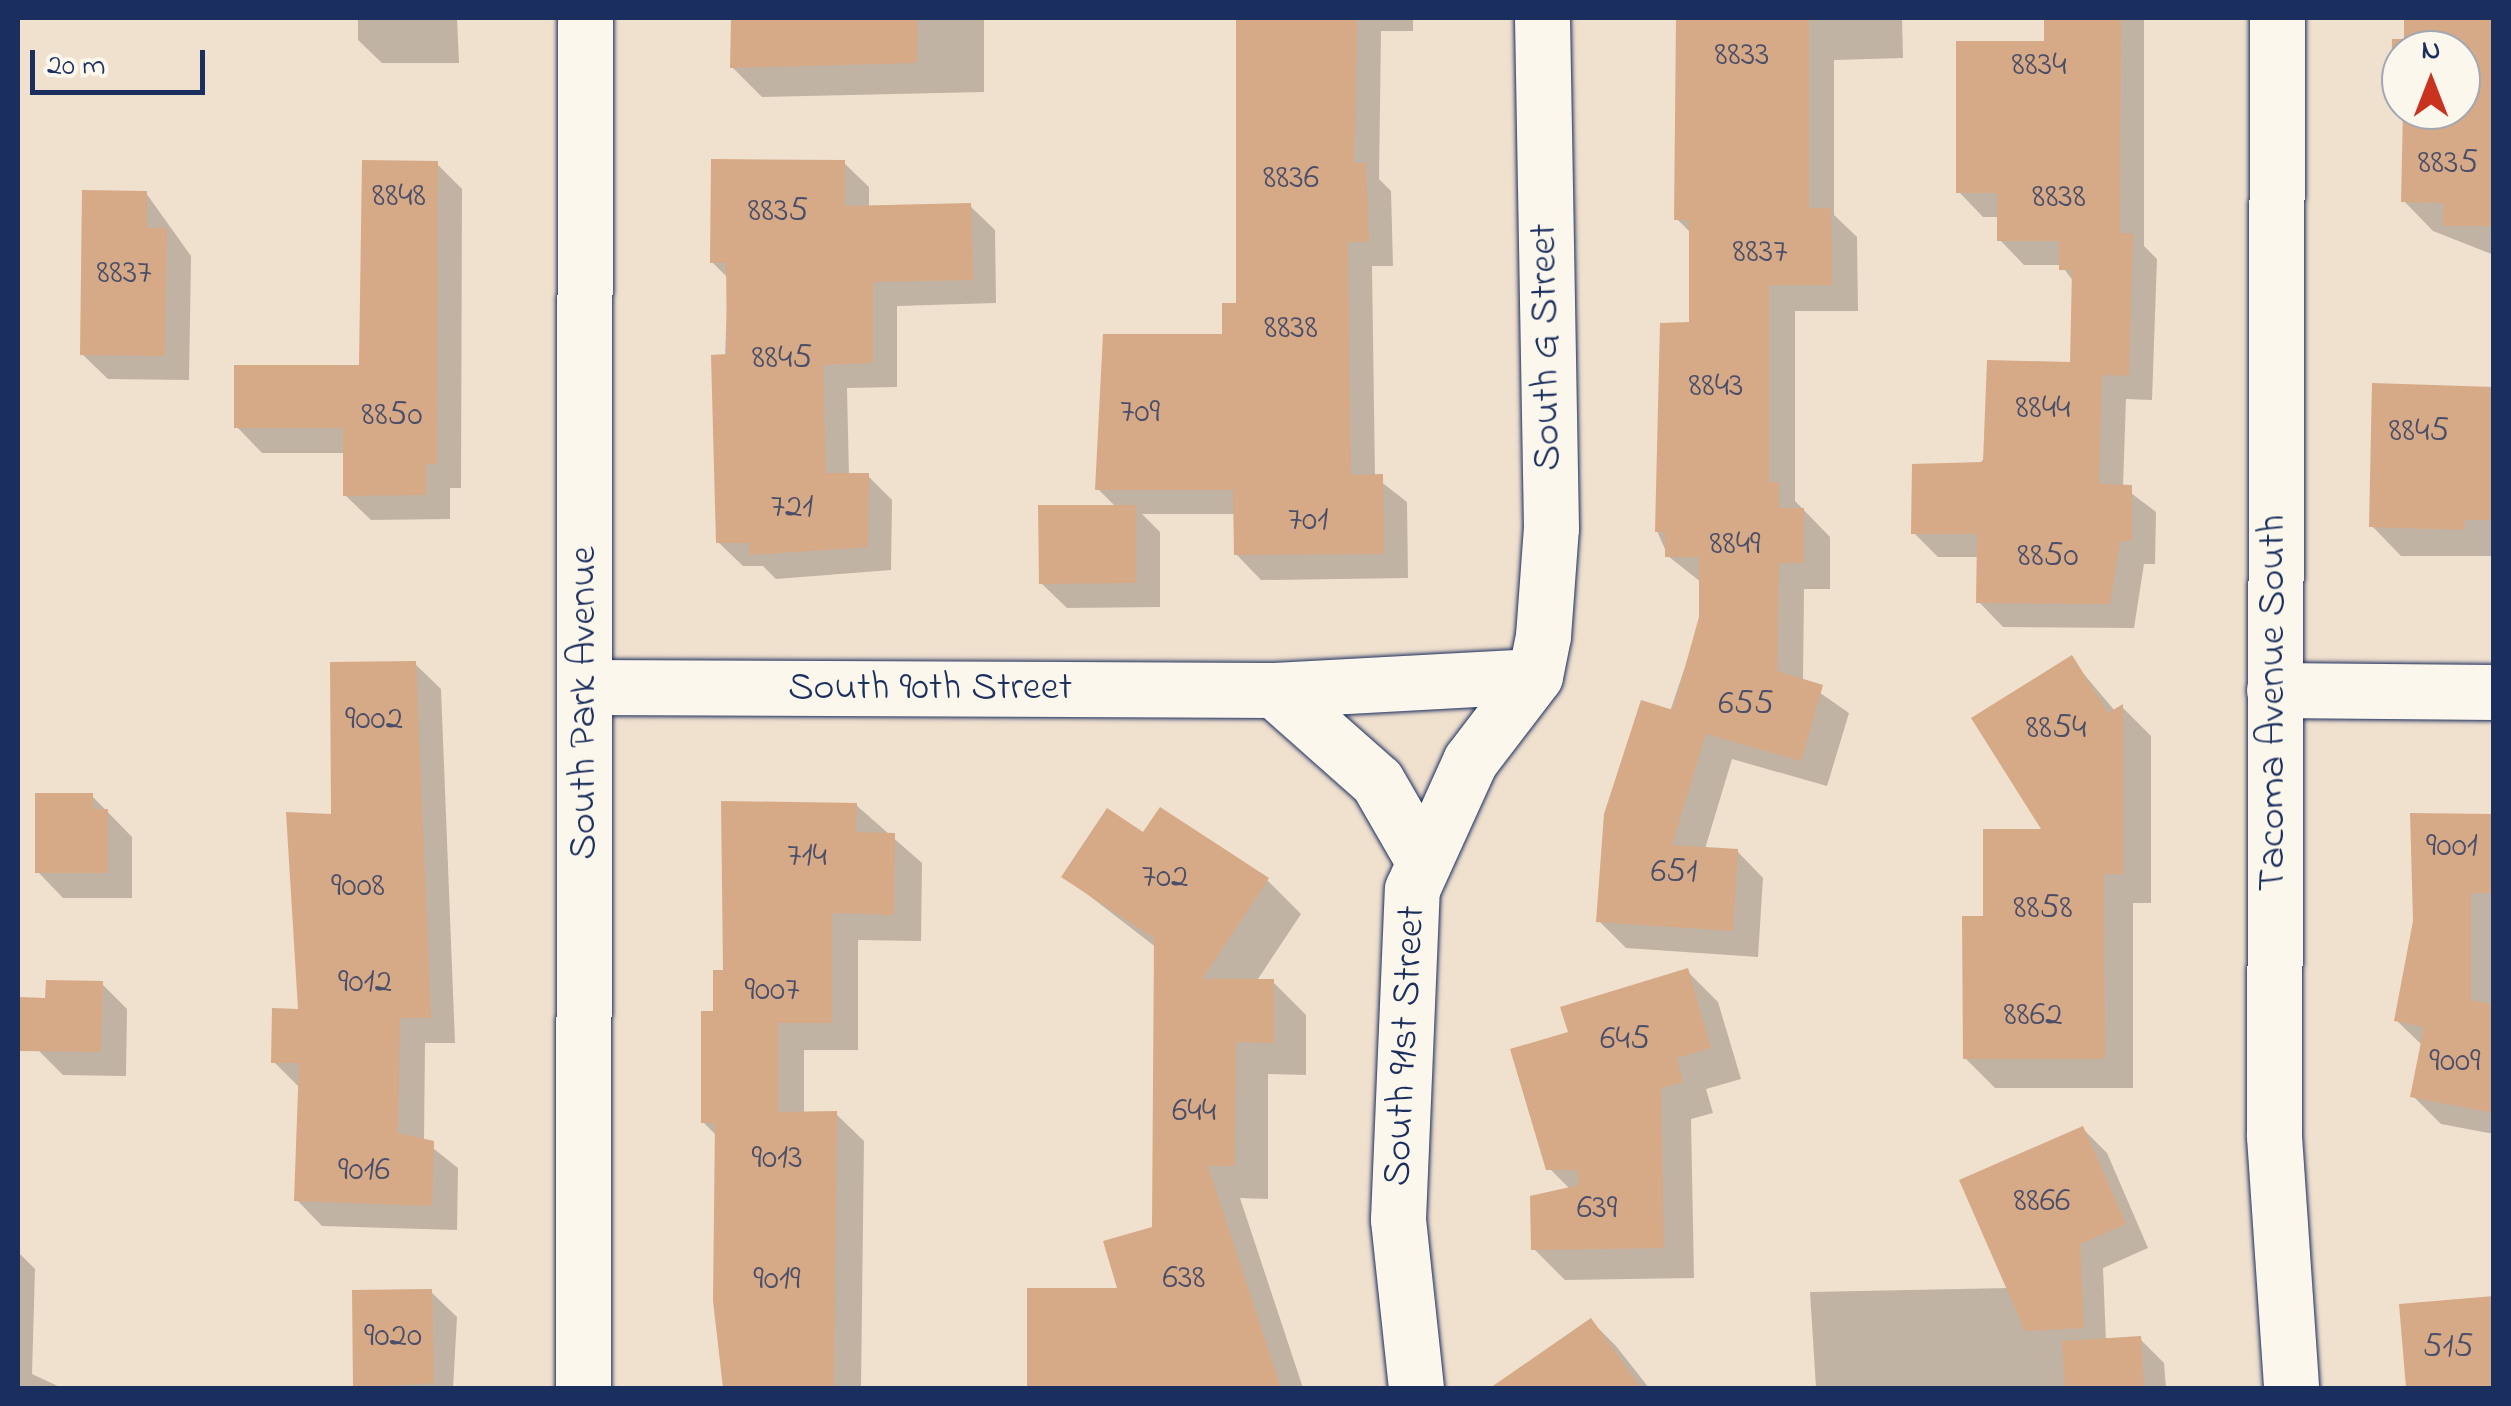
<!DOCTYPE html>
<style>
body{margin:0}
#map{position:relative;width:2511px;height:1406px;overflow:hidden;background:#f0e0ce;font-family:"Indie Flower",sans-serif}
div>[style]{position:absolute}
[style*='--x']{left:calc(var(--x)*1px);top:calc(var(--y)*1px);width:calc(var(--w)*1px);rotate:calc(var(--a)*1deg)}
.shadow>*{inset:0;background:#0003}
.building>*{inset:0;background:#d6a987}
.roads{filter:drop-shadow(0 0 2px #1b2f5e) drop-shadow(0 0 2px #1b2f5e)}
.minor>*{height:55px;margin:-27.5px;padding:0 27.5px;transform-origin:27.5px;border-radius:27.5px;background:#fbf7ec}
span{translate:-50% -50%;white-space:nowrap;text-align:center;line-height:1.15;-webkit-text-stroke:8px #fbf7ec;paint-order:stroke}
.number-label{font-size:35px;color:#4a4e68}
.number-label span{-webkit-text-stroke-width:0}
.street-label{font-size:40px;color:#1b2f5e}
.frame{position:absolute;inset:0;border:20px solid #1b2f5e;pointer-events:none}
.north{position:absolute;left:2381px;top:30px;width:100px;height:100px;box-sizing:border-box;background:#fbf7ec;border:2px solid #a1a7b3;border-radius:50%;rotate:0deg;font-size:28px;font-weight:700;line-height:40px;text-align:center;color:#1b2f5e}
.north::after{content:'';display:block;margin:auto;width:35px;height:45px;background:#c8321e;clip-path:polygon(50% 0,100% 100%,50% 72%,0 100%)}
.scale{position:absolute;left:30px;top:50px;width:175px;height:45px;box-sizing:border-box;border:5px solid #1b2f5e;border-top:0;padding-left:12px;font-size:30px;line-height:35px;white-space:nowrap;color:#1b2f5e;-webkit-text-stroke:8px #fbf7ec;paint-order:stroke}
</style>
<div id="map">
<div class="shadow">
<div style="clip-path:polygon(358px 18px,457px 18px,459px 63px,382px 63px,358px 40px)"></div>
<div style="clip-path:polygon(732px 18px,984px 18px,984px 92px,762px 97px,732px 67px)"></div>
<div style="clip-path:polygon(1239px 18px,1413px 18px,1413px 31px,1381px 31px,1379px 179px,1391px 191px,1393px 266px,1372px 266px,1375px 477px,1407px 502px,1408px 578px,1261px 580px,1236px 554px,1236px 514px,1142px 514px,1160px 532px,1160px 607px,1067px 608px,1041px 583px,1116px 507px,1098px 489px,1224px 337px,1239px 306px)"></div>
<div style="clip-path:polygon(1678px 18px,1902px 18px,1903px 58px,1834px 60px,1834px 215px,1857px 237px,1858px 311px,1795px 311px,1795px 501px,1830px 537px,1830px 589px,1804px 589px,1803px 681px,1849px 713px,1827px 786px,1732px 759px,1705px 849px,1737px 851px,1763px 878px,1758px 957px,1626px 948px,1599px 921px,1702px 617px,1702px 583px,1668px 556px,1657px 531px,1691px 325px,1691px 233px,1677px 219px)"></div>
<div style="clip-path:polygon(2047px 18px,2144px 18px,2144px 246px,2157px 259px,2152px 400px,2126px 399px,2123px 487px,2156px 512px,2155px 564px,2144px 564px,2134px 628px,2003px 627px,1979px 602px,1979px 557px,1938px 557px,1914px 533px,2073px 364px,2074px 282px,2061px 265px,2024px 265px,2000px 240px,2000px 217px,1983px 217px,1959px 192px,2047px 43px)"></div>
<div style="clip-path:polygon(2407px 18px,2494px 18px,2494px 255px,2433px 231px,2404px 201px,2405px 110px,2461px 110px,2461px 50px,2401px 50px,2401px 89px,2394px 82px,2394px 41px,2406px 41px)"></div>
<div style="clip-path:polygon(844px 163px,869px 187px,869px 208px,970px 206px,995px 230px,996px 303px,897px 306px,897px 387px,847px 388px,849px 476px,868px 476px,892px 500px,891px 570px,776px 579px,763px 566px,743px 566px,718px 542px,728px 278px,712px 262px)"></div>
<div style="clip-path:polygon(437px 164px,462px 189px,461px 488px,450px 488px,450px 519px,371px 520px,345px 495px,345px 453px,262px 453px,237px 427px,361px 367px)"></div>
<div style="clip-path:polygon(146px 193px,191px 256px,189px 380px,108px 379px,82px 354px)"></div>
<div style="clip-path:polygon(2494px 412px,2494px 556px,2401px 556px,2372px 526px)"></div>
<div style="clip-path:polygon(2071px 659px,2115px 711px,2122px 707px,2151px 736px,2151px 903px,2133px 903px,2133px 1088px,1995px 1088px,1965px 1058px,1985px 918px,2046px 832px)"></div>
<div style="clip-path:polygon(415px 664px,441px 689px,455px 1043px,425px 1043px,424px 1141px,458px 1168px,457px 1230px,322px 1226px,297px 1200px,300px 1088px,274px 1062px,301px 1012px,334px 816px)"></div>
<div style="clip-path:polygon(92px 796px,132px 837px,132px 898px,63px 898px,38px 872px)"></div>
<div style="clip-path:polygon(856px 805px,922px 863px,921px 941px,858px 940px,858px 1050px,804px 1050px,804px 1114px,836px 1114px,864px 1141px,861px 1388px,724px 1388px,718px 1137px,703px 1122px,715px 1014px,725px 973px)"></div>
<div style="clip-path:polygon(2494px 816px,2494px 1134px,2441px 1124px,2413px 1096px,2423px 1046px,2396px 1020px)"></div>
<div style="clip-path:polygon(1144px 836px,1267px 880px,1301px 914px,1256px 982px,1273px 982px,1306px 1015px,1306px 1075px,1268px 1074px,1268px 1199px,1240px 1198px,1303px 1388px,1049px 1388px,1030px 1369px,1120px 1291px,1154px 1229px,1157px 948px,1065px 877px)"></div>
<div style="clip-path:polygon(1687px 971px,1718px 1002px,1741px 1079px,1706px 1089px,1713px 1113px,1691px 1119px,1694px 1278px,1565px 1280px,1534px 1249px,1570px 1189px,1549px 1168px)"></div>
<div style="clip-path:polygon(102px 984px,127px 1009px,126px 1076px,63px 1075px,38px 1050px)"></div>
<div style="clip-path:polygon(2083px 1129px,2107px 1153px,2148px 1248px,2103px 1268px,2106px 1341px,2140px 1339px,2164px 1363px,2166px 1388px,1816px 1388px,1810px 1292px,2009px 1288px)"></div>
<div style="clip-path:polygon(18px 1252px,35px 1269px,32px 1374px,62px 1388px,18px 1388px)"></div>
<div style="clip-path:polygon(431px 1292px,457px 1317px,453px 1388px,358px 1388px,355px 1293px)"></div>
<div style="clip-path:polygon(1591px 1321px,1616px 1346px,1649px 1388px,1543px 1388px,1526px 1366px)"></div>
</div>
<div class="building">
<div style="clip-path:polygon(731px 18px,918px 18px,917px 63px,730px 68px)"></div>
<div style="clip-path:polygon(1236px 18px,1357px 18px,1354px 163px,1366px 163px,1369px 242px,1348px 242px,1351px 475px,1383px 474px,1384px 554px,1234px 555px,1233px 490px,1095px 490px,1103px 334px,1222px 334px,1222px 303px,1236px 303px)"></div>
<div style="clip-path:polygon(1676px 18px,1809px 18px,1809px 208px,1831px 208px,1832px 285px,1769px 285px,1769px 482px,1779px 482px,1779px 508px,1804px 508px,1804px 563px,1779px 563px,1777px 671px,1823px 685px,1801px 761px,1706px 734px,1672px 845px,1738px 849px,1733px 931px,1596px 922px,1604px 814px,1641px 700px,1673px 710px,1699px 617px,1699px 557px,1665px 557px,1665px 532px,1655px 532px,1660px 323px,1689px 322px,1689px 220px,1674px 220px)"></div>
<div style="clip-path:polygon(2044px 18px,2121px 18px,2120px 233px,2133px 233px,2129px 376px,2102px 375px,2099px 484px,2132px 485px,2132px 541px,2120px 541px,2110px 604px,1976px 603px,1977px 534px,1911px 534px,1912px 464px,1983px 462px,1987px 360px,2070px 362px,2072px 270px,2059px 270px,2059px 241px,1997px 241px,1997px 193px,1956px 193px,1956px 41px,2044px 41px)"></div>
<div style="clip-path:polygon(2404px 18px,2494px 18px,2494px 226px,2443px 226px,2444px 203px,2401px 202px,2403px 110px,2461px 110px,2461px 50px,2401px 50px,2401px 83px,2391px 83px,2392px 39px,2404px 39px)"></div>
<div style="clip-path:polygon(711px 159px,845px 160px,845px 206px,971px 203px,973px 280px,873px 282px,873px 363px,823px 365px,826px 473px,869px 473px,868px 547px,749px 555px,749px 543px,716px 543px,711px 355px,727px 354px,726px 263px,710px 263px)"></div>
<div style="clip-path:polygon(362px 160px,438px 161px,437px 464px,426px 464px,426px 495px,343px 496px,343px 428px,234px 428px,234px 365px,359px 365px)"></div>
<div style="clip-path:polygon(82px 190px,147px 191px,147px 228px,167px 228px,165px 356px,80px 355px)"></div>
<div style="clip-path:polygon(2372px 383px,2494px 387px,2494px 520px,2465px 520px,2464px 530px,2369px 527px)"></div>
<div style="clip-path:polygon(1038px 505px,1136px 505px,1136px 583px,1039px 584px)"></div>
<div style="clip-path:polygon(2072px 655px,2108px 713px,2123px 704px,2123px 874px,2104px 874px,2105px 1059px,1963px 1059px,1962px 916px,1983px 916px,1983px 829px,2041px 829px,1971px 718px)"></div>
<div style="clip-path:polygon(416px 661px,431px 1018px,400px 1018px,398px 1133px,434px 1141px,432px 1206px,294px 1201px,299px 1063px,271px 1063px,272px 1008px,298px 1009px,286px 812px,331px 814px,330px 662px)"></div>
<div style="clip-path:polygon(35px 793px,93px 793px,93px 809px,108px 809px,108px 873px,35px 873px)"></div>
<div style="clip-path:polygon(721px 801px,857px 803px,856px 832px,895px 833px,894px 915px,832px 913px,832px 1023px,778px 1023px,778px 1112px,837px 1111px,834px 1388px,723px 1388px,713px 1301px,715px 1123px,701px 1123px,701px 1011px,713px 1011px,713px 970px,723px 970px)"></div>
<div style="clip-path:polygon(1160px 807px,1269px 878px,1202px 979px,1274px 979px,1274px 1043px,1236px 1042px,1235px 1166px,1208px 1166px,1281px 1388px,1027px 1388px,1027px 1288px,1117px 1288px,1103px 1241px,1152px 1227px,1154px 938px,1061px 877px,1107px 808px,1143px 832px)"></div>
<div style="clip-path:polygon(2410px 813px,2494px 814px,2494px 893px,2471px 893px,2471px 1000px,2494px 1005px,2494px 1113px,2410px 1097px,2424px 1027px,2394px 1021px,2413px 921px)"></div>
<div style="clip-path:polygon(1688px 968px,1711px 1048px,1677px 1058px,1683px 1082px,1661px 1088px,1664px 1248px,1531px 1250px,1530px 1196px,1579px 1185px,1577px 1170px,1546px 1170px,1510px 1049px,1568px 1032px,1560px 1007px)"></div>
<div style="clip-path:polygon(46px 980px,103px 981px,101px 1052px,19px 1051px,20px 997px,45px 998px)"></div>
<div style="clip-path:polygon(2083px 1126px,2126px 1224px,2080px 1244px,2084px 1328px,2025px 1331px,1959px 1180px)"></div>
<div style="clip-path:polygon(432px 1289px,434px 1383px,353px 1388px,352px 1290px)"></div>
<div style="clip-path:polygon(2494px 1296px,2494px 1388px,2406px 1388px,2399px 1304px)"></div>
<div style="clip-path:polygon(1591px 1318px,1641px 1388px,1490px 1388px)"></div>
<div style="clip-path:polygon(2141px 1336px,2144px 1388px,2065px 1388px,2062px 1341px)"></div>
</div>
<div class="roads">
<div class="minor">
<div style="--x:2277;--y:18;--w:1118;--a:90.15"></div>
<div style="--x:2274;--y:1136;--w:253;--a:86.1"></div>
<div style="--x:586;--y:687;--w:688;--a:0.25"></div>
<div style="--x:1274;--y:690;--w:261;--a:-3.1"></div>
<div style="--x:1274;--y:690;--w:137;--a:41.5"></div>
<div style="--x:1377;--y:781;--w:90;--a:60"></div>
<div style="--x:2274;--y:690;--w:220;--a:0.5"></div>
<div style="--x:583;--y:1388;--w:1370;--a:-89.92"></div>
<div style="--x:1416;--y:1388;--w:170;--a:-96.1"></div>
<div style="--x:1398;--y:1219;--w:330;--a:-87.6"></div>
<div style="--x:1412;--y:889;--w:141;--a:-65.6"></div>
<div style="--x:1470;--y:761;--w:107;--a:-52.6"></div>
<div style="--x:1535;--y:676;--w:41;--a:-78.7"></div>
<div style="--x:1543;--y:636;--w:108;--a:-85.8"></div>
<div style="--x:1551;--y:528;--w:510;--a:-91.01"></div>
</div>
</div>
<div class="number-label">
<span style="left:1742px;top:56px">8833</span>
<span style="left:2039px;top:66px">8834</span>
<span style="left:2448px;top:164px">8835</span>
<span style="left:1291px;top:179px">8836</span>
<span style="left:399px;top:197px">8848</span>
<span style="left:2059px;top:198px">8838</span>
<span style="left:778px;top:212px">8835</span>
<span style="left:1760px;top:253px">8837</span>
<span style="left:124px;top:274px">8837</span>
<span style="left:1291px;top:329px">8838</span>
<span style="left:782px;top:359px">8845</span>
<span style="left:1716px;top:387px">8843</span>
<span style="left:2043px;top:409px">8844</span>
<span style="left:1140px;top:413px">709</span>
<span style="left:392px;top:416px">8850</span>
<span style="left:2419px;top:432px">8845</span>
<span style="left:792px;top:508px">721</span>
<span style="left:1308px;top:521px">701</span>
<span style="left:1735px;top:545px">8849</span>
<span style="left:2048px;top:557px">8850</span>
<span style="left:1746px;top:705px">655</span>
<span style="left:374px;top:720px">9002</span>
<span style="left:2056px;top:729px">8854</span>
<span style="left:2452px;top:847px">9001</span>
<span style="left:807px;top:857px">714</span>
<span style="left:1674px;top:873px">651</span>
<span style="left:1165px;top:878px">702</span>
<span style="left:358px;top:887px">9008</span>
<span style="left:2043px;top:909px">8858</span>
<span style="left:365px;top:983px">9012</span>
<span style="left:772px;top:991px">9007</span>
<span style="left:2033px;top:1016px">8862</span>
<span style="left:1625px;top:1040px">645</span>
<span style="left:2455px;top:1062px">9009</span>
<span style="left:1194px;top:1112px">644</span>
<span style="left:777px;top:1159px">9013</span>
<span style="left:364px;top:1171px">9016</span>
<span style="left:2042px;top:1202px">8866</span>
<span style="left:1597px;top:1209px">639</span>
<span style="left:1184px;top:1279px">638</span>
<span style="left:777px;top:1280px">9019</span>
<span style="left:393px;top:1337px">9020</span>
<span style="left:2448px;top:1348px">515</span>
</div>
<div class="street-label">
<span style="left:1547px;top:347px;rotate:-91deg">South G Street</span>
<span style="left:930px;top:689px">South 90th Street</span>
<span style="left:585px;top:703px;rotate:-90deg">South Park Avenue</span>
<span style="left:2274px;top:703px;rotate:-90deg">Tacoma Avenue South</span>
<span style="left:1406px;top:1046px;rotate:-87deg">South 91st Street</span>
</div>
<div class="frame"></div>
<div class="north">N</div>
<div class="scale">20 m</div>
</div>
